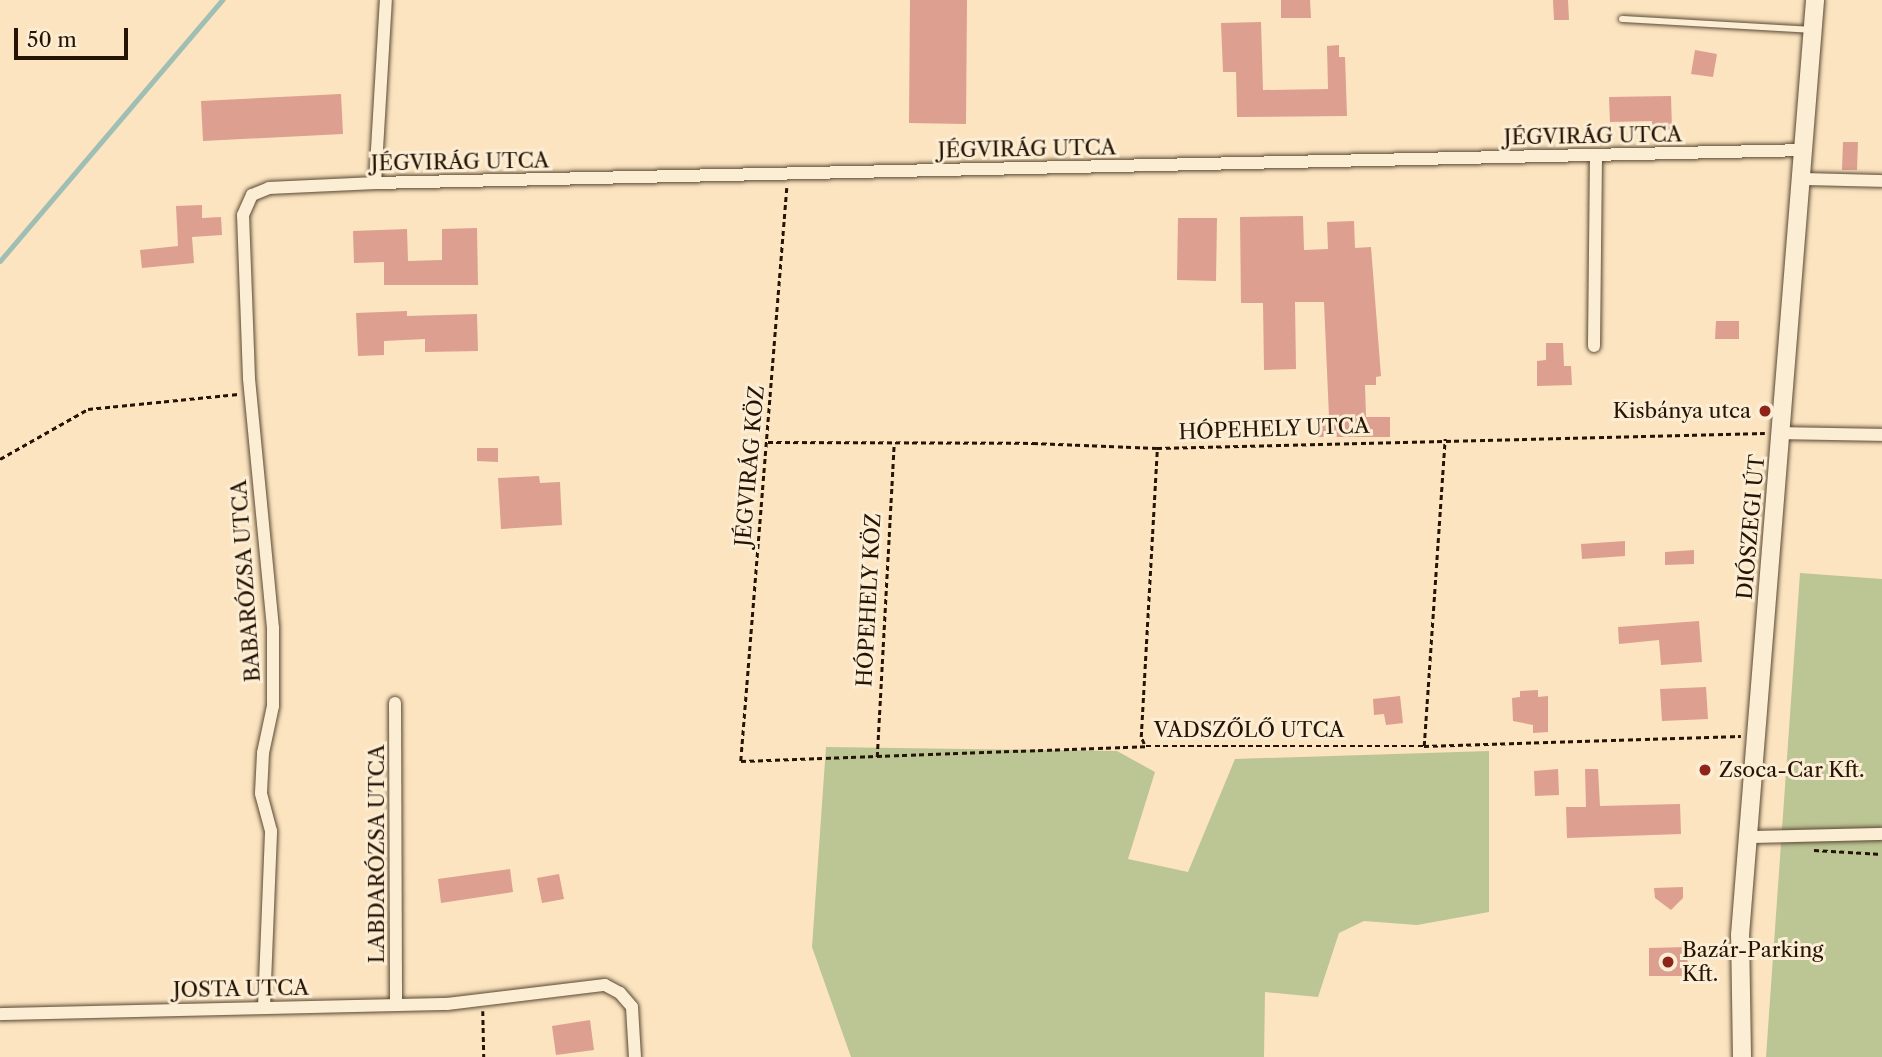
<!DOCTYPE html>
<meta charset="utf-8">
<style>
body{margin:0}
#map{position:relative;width:1882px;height:1057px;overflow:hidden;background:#fbe4bf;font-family:"Libre Caslon Text",serif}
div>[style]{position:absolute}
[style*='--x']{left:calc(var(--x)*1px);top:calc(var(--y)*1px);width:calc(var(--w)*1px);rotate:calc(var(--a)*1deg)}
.green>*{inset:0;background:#bcc594}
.stream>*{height:4.5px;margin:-2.25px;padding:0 2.25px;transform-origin:2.25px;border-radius:2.25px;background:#9fbeb4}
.building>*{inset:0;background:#dd9f8f}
.path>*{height:2.5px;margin-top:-1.25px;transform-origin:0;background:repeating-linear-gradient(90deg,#251404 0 5px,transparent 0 8.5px)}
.roads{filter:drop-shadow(0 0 2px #5a4833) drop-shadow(0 0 2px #5a4833)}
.service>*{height:6px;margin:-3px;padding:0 3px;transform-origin:3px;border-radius:3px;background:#fcedd5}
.minor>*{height:12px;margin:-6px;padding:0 6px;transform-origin:6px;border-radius:6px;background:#fcedd5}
.secondary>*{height:18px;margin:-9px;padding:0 9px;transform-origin:9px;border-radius:9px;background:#fcedd5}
.dots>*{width:19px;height:19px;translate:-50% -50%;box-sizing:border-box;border:4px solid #fcedd5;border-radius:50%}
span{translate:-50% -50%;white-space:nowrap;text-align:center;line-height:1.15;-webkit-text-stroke:6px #fcedd5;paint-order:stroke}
.street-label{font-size:21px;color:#251404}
.poi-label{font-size:21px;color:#251404}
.right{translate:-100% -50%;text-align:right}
.left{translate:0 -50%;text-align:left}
.scale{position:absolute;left:14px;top:28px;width:114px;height:32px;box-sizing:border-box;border:4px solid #251404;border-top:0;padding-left:9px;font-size:21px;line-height:24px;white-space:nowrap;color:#251404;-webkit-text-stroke:5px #fcedd5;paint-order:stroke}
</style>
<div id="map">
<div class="green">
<div style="clip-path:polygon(1800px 573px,1882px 579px,1882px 1057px,1766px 1057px)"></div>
<div style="clip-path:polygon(826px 747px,1117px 751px,1155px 772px,1128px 859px,1188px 872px,1235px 759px,1489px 751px,1489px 912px,1417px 925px,1364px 921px,1339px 933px,1318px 997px,1265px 992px,1264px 1057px,851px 1057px,812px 947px)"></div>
</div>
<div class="stream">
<div style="--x:0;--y:261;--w:343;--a:-49.6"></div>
</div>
<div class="building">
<div style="clip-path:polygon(910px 0,967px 0,966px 124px,909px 123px)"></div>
<div style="clip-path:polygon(1281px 0,1310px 0,1311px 18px,1281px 18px)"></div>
<div style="clip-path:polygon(1553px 0,1568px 0,1569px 20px,1554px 20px)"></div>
<div style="clip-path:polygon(1261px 22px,1263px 90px,1328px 89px,1327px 46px,1339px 45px,1339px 57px,1345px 57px,1347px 116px,1237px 117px,1236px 72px,1223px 72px,1221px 23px)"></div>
<div style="clip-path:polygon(1695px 50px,1717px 54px,1713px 77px,1691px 74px)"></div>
<div style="clip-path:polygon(341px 94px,343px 134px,203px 141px,201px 101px)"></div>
<div style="clip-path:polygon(1671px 96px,1672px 130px,1652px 130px,1652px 121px,1610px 122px,1609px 97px)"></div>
<div style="clip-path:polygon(1843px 142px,1858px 142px,1857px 170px,1842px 170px)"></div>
<div style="clip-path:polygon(202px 205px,202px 218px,221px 217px,222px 235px,192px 237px,194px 263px,142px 268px,140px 250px,178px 246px,176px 206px)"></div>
<div style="clip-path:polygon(1303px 216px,1304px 250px,1328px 249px,1327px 222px,1354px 221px,1355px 248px,1371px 247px,1381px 376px,1376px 377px,1376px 385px,1365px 385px,1366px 417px,1390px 417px,1390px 437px,1316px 437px,1316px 417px,1329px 417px,1324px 302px,1295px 302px,1296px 369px,1264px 370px,1263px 303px,1241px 303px,1240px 217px)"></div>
<div style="clip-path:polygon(1178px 218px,1217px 218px,1216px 281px,1177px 280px)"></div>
<div style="clip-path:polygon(477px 228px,478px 285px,384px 285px,384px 262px,354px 263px,353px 231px,407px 229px,408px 261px,442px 260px,442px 229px)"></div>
<div style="clip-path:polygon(407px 311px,407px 316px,477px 314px,478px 351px,425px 352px,425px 339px,384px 341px,384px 355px,358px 356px,356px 313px)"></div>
<div style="clip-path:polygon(1716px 321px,1739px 321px,1739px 339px,1715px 339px)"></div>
<div style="clip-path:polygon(1546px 343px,1563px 343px,1564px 366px,1571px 366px,1572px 385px,1537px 386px,1537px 361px,1546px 360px)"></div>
<div style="clip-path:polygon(477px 448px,498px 448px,498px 462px,477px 461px)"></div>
<div style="clip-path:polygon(539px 476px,540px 483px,560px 482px,562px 525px,501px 529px,498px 478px)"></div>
<div style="clip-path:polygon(1625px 541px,1625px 556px,1582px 559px,1581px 544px)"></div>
<div style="clip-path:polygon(1694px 550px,1694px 564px,1665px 565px,1665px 552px)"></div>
<div style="clip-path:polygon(1699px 621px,1702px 662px,1661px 665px,1659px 640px,1619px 644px,1618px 627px)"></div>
<div style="clip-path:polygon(1706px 687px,1708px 719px,1662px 721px,1660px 689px)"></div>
<div style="clip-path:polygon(1538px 690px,1538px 697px,1548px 696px,1548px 732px,1533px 733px,1533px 725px,1513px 721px,1512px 698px,1520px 697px,1520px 691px)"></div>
<div style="clip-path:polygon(1400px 696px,1403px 723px,1386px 725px,1384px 714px,1374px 715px,1373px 699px)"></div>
<div style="clip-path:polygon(1558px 769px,1559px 795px,1535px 796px,1534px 771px)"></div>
<div style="clip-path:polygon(1585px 769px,1598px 769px,1600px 806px,1680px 804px,1681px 834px,1567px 838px,1566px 807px,1586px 807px)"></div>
<div style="clip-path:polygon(510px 869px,513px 892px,441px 903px,438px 879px)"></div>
<div style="clip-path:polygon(559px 874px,564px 899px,542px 903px,537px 878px)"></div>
<div style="clip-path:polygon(1683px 887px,1683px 898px,1671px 910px,1655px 898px,1654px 888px)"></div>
<div style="clip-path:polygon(1687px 947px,1688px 976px,1649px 976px,1649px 948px)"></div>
<div style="clip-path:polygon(590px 1020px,594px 1050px,556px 1055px,552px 1026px)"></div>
</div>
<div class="path">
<div style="--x:787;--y:188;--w:575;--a:94.59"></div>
<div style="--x:741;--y:761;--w:405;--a:-2.1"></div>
<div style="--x:1146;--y:746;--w:278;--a:0"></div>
<div style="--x:1424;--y:746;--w:317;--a:-1.8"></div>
<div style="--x:768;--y:442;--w:265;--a:0.2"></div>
<div style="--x:1033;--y:443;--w:124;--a:2.3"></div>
<div style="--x:1157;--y:448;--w:608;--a:-1.41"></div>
<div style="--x:0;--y:459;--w:101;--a:-29.6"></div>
<div style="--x:88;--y:409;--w:151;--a:-5.7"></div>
<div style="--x:1144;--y:744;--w:8;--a:-113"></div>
<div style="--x:1141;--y:737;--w:289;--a:-86.8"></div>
<div style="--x:1424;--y:746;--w:308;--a:-86.1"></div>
<div style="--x:877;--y:757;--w:313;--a:-86.9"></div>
<div style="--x:1814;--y:850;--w:68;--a:3.4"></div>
<div style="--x:483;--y:1011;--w:46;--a:88.8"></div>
</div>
<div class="roads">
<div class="service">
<div style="--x:1622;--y:19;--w:189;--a:3.3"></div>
</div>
<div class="minor">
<div style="--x:1801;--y:179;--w:81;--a:1.4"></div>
<div style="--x:375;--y:183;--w:183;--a:-86.6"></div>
<div style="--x:1594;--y:346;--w:191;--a:-89.4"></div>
<div style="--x:1781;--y:433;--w:101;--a:1.1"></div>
<div style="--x:395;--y:703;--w:302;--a:89.8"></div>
<div style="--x:1749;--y:837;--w:133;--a:-1.3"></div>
<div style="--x:264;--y:1007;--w:176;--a:-87.7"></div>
<div style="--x:271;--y:831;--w:39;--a:-105"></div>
<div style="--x:261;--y:793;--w:40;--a:-87.1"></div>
<div style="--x:263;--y:753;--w:48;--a:-78"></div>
<div style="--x:273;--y:706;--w:78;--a:-90"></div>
<div style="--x:273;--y:628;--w:251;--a:-95.5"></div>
<div style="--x:249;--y:378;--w:163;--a:-92.1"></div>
<div style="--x:243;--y:215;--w:22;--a:-66"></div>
<div style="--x:252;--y:195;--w:18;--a:-22"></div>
<div style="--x:269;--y:188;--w:106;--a:-2.7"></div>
<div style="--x:375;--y:183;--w:1428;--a:-1.32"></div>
<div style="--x:0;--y:1014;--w:447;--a:-1.3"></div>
<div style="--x:447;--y:1004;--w:159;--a:-6.9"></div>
<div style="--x:605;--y:985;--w:17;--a:28"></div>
<div style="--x:620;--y:993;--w:18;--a:49"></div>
<div style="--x:632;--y:1007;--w:50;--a:86.6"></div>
</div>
<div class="secondary">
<div style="--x:1742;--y:1057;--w:122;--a:-90.9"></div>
<div style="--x:1740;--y:935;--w:938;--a:-85.41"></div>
</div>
</div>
<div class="dots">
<div style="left:1765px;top:411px;background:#8f2418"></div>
<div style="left:1705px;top:770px;background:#8f2418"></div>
<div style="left:1668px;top:962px;background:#8f2418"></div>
</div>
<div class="street-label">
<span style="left:1593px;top:136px;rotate:-1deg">JÉGVIRÁG UTCA</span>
<span style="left:1027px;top:149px;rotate:-1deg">JÉGVIRÁG UTCA</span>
<span style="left:460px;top:162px;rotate:-1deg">JÉGVIRÁG UTCA</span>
<span style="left:1274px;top:429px;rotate:-2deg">HÓPEHELY UTCA</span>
<span style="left:750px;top:466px;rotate:-85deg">JÉGVIRÁG KÖZ</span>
<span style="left:1751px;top:527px;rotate:-85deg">DIÓSZEGI ÚT</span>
<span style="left:246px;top:581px;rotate:-94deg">BABARÓZSA UTCA</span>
<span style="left:869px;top:600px;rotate:-87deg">HÓPEHELY KÖZ</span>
<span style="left:1249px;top:730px">VADSZŐLŐ UTCA</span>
<span style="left:377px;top:854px;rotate:-90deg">LABDARÓZSA UTCA</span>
<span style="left:241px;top:989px;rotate:-1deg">JOSTA UTCA</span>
</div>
<div class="poi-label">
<span class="right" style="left:1751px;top:411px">Kisbánya utca</span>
<span class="left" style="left:1719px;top:770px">Zsoca-Car Kft.</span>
<span class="left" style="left:1682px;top:962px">Bazár-Parking<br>Kft.</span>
</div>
<div class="scale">50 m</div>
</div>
